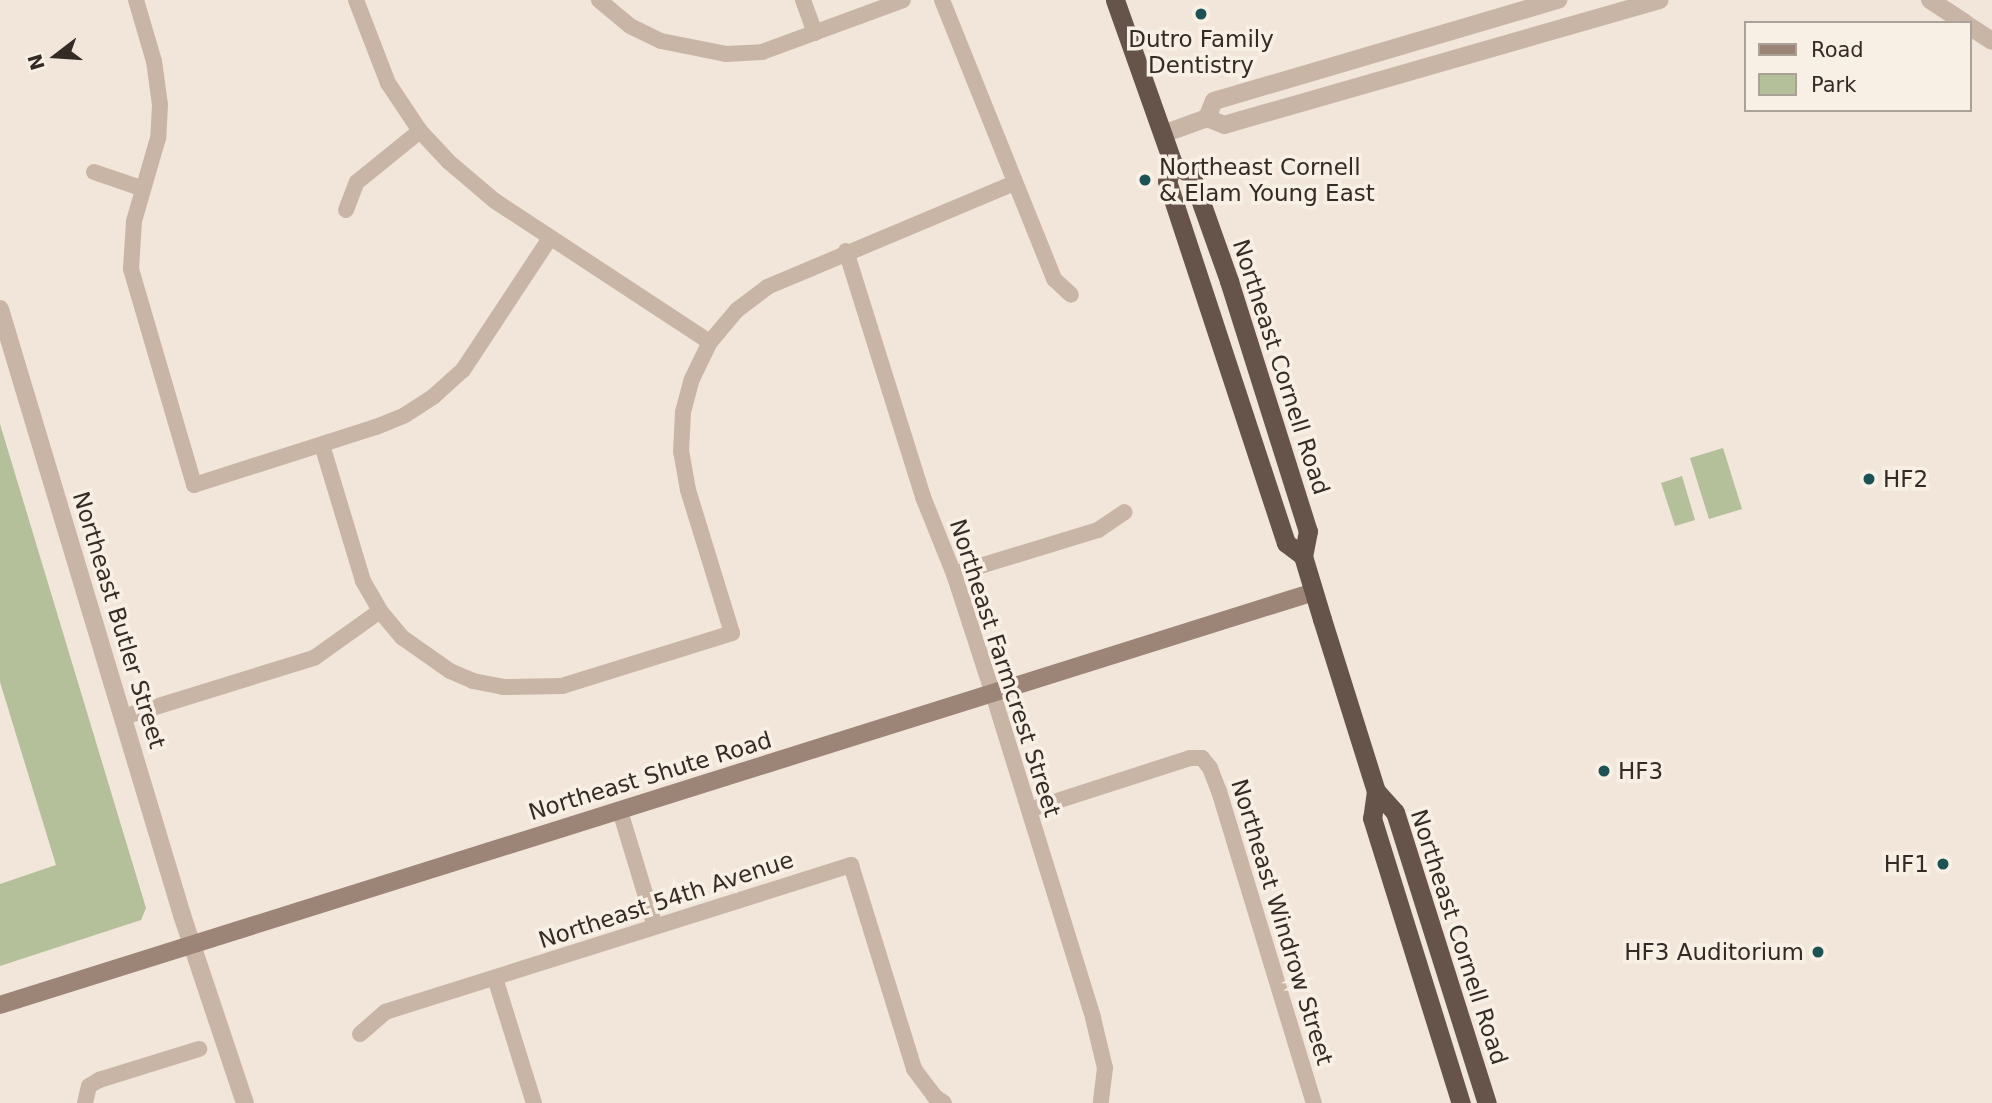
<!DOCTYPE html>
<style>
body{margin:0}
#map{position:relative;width:1992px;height:1103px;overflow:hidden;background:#f1e6d9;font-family:"DejaVu Sans",sans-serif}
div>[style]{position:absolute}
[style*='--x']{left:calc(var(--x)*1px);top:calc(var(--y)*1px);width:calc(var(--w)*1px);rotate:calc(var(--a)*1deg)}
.green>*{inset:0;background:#b3c099}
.minor>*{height:16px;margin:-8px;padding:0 8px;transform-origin:8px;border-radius:8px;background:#c9b5a5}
.tertiary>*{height:18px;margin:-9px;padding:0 9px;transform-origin:9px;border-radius:9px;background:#c9b5a5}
.secondary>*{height:18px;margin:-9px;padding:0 9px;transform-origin:9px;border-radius:9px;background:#9c8477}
.trunk>*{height:19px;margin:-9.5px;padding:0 9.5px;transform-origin:9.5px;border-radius:9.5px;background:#66544a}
.dots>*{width:19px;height:19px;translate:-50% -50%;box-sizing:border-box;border:4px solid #f9f0e5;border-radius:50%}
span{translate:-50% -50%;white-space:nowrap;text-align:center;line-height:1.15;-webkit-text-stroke:7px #f9f0e5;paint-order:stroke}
.poi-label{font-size:23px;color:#342b26}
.left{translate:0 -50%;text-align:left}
.right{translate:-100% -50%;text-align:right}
.street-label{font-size:23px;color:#342b26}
.legend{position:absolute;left:1744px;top:21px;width:228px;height:91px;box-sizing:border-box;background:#f9f0e5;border:2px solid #aaa199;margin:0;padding:9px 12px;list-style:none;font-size:21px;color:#342b26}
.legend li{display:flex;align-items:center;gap:14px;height:35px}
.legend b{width:35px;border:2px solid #aaa199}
.north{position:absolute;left:21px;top:21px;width:70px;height:70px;-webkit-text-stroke:5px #f9f0e5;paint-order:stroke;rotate:253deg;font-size:19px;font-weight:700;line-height:28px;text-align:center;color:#342b26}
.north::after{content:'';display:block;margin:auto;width:24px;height:32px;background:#342b26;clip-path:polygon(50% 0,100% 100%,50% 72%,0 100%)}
</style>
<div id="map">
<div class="green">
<div style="clip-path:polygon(0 424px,146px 908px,141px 920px,0 966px,0 884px,56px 865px,0 682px)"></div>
<div style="clip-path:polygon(1723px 448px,1742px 509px,1709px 519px,1690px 458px)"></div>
<div style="clip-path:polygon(1682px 476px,1695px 520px,1675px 526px,1661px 483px)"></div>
</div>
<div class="minor">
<div style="--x:136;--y:0;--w:64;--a:73.6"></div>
<div style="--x:154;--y:61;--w:44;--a:82.2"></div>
<div style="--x:160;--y:105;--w:33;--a:93"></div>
<div style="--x:158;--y:138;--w:86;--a:106.1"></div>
<div style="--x:134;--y:221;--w:48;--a:93.6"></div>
<div style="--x:131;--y:269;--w:225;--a:73.7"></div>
<div style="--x:194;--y:485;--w:191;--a:-17.7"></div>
<div style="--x:376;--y:427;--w:31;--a:-22"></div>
<div style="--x:405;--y:415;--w:35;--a:-33"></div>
<div style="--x:434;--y:396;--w:39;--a:-42"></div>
<div style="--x:463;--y:370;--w:158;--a:-56.6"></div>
<div style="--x:356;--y:0;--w:89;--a:68.9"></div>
<div style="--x:388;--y:83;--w:58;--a:56.3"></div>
<div style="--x:420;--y:131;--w:42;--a:46.9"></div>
<div style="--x:449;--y:162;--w:60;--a:40.3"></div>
<div style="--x:495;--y:201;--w:257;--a:33.3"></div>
<div style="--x:599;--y:0;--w:40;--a:40"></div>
<div style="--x:630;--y:26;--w:34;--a:26"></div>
<div style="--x:661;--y:41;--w:66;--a:11.3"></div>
<div style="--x:726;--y:54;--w:36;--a:-3"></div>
<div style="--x:762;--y:52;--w:150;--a:-20.2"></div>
<div style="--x:803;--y:0;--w:35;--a:70"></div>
<div style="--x:942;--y:0;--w:301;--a:68.1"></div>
<div style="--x:1054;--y:279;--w:23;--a:43"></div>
<div style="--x:94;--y:172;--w:50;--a:18.8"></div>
<div style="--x:346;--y:210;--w:30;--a:-69"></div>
<div style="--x:357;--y:182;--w:81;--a:-39"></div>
<div style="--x:846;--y:251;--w:258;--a:72.6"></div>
<div style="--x:923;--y:497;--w:83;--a:68.1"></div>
<div style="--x:954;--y:574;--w:126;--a:72"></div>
<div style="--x:993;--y:694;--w:339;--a:72.8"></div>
<div style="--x:1093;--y:1018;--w:51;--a:76.5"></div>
<div style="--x:1105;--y:1068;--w:35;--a:97"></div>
<div style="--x:322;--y:445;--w:142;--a:73.2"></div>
<div style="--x:363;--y:581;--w:34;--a:60"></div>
<div style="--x:380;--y:611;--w:35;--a:50"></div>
<div style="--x:403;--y:638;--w:57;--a:35.1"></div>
<div style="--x:450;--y:671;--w:25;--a:23"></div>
<div style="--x:473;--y:681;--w:31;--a:11"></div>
<div style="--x:503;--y:687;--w:59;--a:-1"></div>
<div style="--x:562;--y:686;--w:178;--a:-17.3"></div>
<div style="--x:732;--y:633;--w:150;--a:-107.1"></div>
<div style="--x:688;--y:490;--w:39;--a:-100"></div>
<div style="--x:681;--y:452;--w:40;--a:-87.1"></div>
<div style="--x:683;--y:412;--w:34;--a:-75"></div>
<div style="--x:692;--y:379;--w:41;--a:-64.1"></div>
<div style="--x:710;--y:342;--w:42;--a:-49.8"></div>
<div style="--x:737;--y:310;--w:38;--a:-37"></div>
<div style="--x:767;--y:287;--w:268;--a:-22.8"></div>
<div style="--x:954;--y:574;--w:151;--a:-17"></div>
<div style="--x:1098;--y:530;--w:32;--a:-34"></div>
<div style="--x:123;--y:717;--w:200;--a:-17.2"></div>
<div style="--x:314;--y:658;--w:81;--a:-35.5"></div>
<div style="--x:1029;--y:810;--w:169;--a:-17.9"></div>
<div style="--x:1190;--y:758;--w:12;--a:0"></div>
<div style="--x:1202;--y:758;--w:13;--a:51"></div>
<div style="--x:1210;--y:768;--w:25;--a:69"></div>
<div style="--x:1219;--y:791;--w:326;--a:73.1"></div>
<div style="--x:620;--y:811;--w:120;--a:73.1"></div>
<div style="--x:495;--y:978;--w:131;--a:72.7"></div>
<div style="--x:360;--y:1034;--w:33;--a:-41"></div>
<div style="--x:385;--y:1012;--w:489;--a:-17.5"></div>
<div style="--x:851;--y:865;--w:214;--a:72.8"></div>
<div style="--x:914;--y:1069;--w:34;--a:53"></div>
<div style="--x:934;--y:1096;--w:12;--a:35"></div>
<div style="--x:85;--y:1103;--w:17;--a:-77"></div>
<div style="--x:89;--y:1086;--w:12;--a:-31"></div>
<div style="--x:99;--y:1080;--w:105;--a:-17.2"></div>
</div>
<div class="tertiary">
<div style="--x:1930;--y:0;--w:42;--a:33.3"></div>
<div style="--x:1969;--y:26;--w:27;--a:33"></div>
<div style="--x:1207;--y:118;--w:18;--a:22"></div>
<div style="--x:1224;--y:125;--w:453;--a:-16"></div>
<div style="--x:1207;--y:118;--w:18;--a:-68"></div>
<div style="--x:1214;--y:101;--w:359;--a:-16.4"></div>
<div style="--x:1163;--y:134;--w:47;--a:-20"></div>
<div style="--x:0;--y:309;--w:633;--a:73.28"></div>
<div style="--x:182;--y:915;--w:198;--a:71.5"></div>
</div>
<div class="secondary">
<div style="--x:0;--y:1005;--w:1377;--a:-17.45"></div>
</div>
<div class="trunk">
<div style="--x:1115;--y:0;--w:174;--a:70.5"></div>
<div style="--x:1173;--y:164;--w:18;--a:109"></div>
<div style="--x:1167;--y:181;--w:381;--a:71.8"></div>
<div style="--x:1286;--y:543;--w:21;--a:37"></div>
<div style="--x:1173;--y:164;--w:21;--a:29"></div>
<div style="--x:1191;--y:174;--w:114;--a:70.4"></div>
<div style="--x:1229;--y:281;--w:262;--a:72.5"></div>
<div style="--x:1308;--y:531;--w:25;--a:101"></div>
<div style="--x:1303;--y:556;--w:66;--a:73.2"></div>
<div style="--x:1322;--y:619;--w:180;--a:72.6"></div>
<div style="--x:1376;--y:791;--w:28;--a:48"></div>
<div style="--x:1395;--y:812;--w:305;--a:72.5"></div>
<div style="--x:1376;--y:791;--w:27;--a:98"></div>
<div style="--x:1372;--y:818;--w:299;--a:72.7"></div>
</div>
<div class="dots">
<div style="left:1201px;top:14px;background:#1c5255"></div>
<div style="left:1145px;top:180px;background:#1c5255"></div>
<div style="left:1869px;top:479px;background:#1c5255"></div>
<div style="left:1604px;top:771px;background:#1c5255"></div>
<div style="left:1943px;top:864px;background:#1c5255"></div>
<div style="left:1818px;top:952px;background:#1c5255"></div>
</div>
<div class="poi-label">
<span style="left:1201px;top:52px">Dutro Family<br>Dentistry</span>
<span class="left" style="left:1159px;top:180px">Northeast Cornell<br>&amp; Elam Young East</span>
<span class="left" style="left:1883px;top:479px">HF2</span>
<span class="left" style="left:1618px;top:771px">HF3</span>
<span class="right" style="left:1929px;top:864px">HF1</span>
<span class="right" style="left:1804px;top:952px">HF3 Auditorium</span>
</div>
<div class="street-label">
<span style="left:1281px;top:367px;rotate:72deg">Northeast Cornell Road</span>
<span style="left:119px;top:620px;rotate:73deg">Northeast Butler Street</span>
<span style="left:1005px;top:668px;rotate:72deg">Northeast Farmcrest Street</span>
<span style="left:650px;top:776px;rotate:-17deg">Northeast Shute Road</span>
<span style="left:666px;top:900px;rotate:-18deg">Northeast 54th Avenue</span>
<span style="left:1282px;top:922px;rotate:73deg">Northeast Windrow Street</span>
<span style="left:1459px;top:937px;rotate:72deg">Northeast Cornell Road</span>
</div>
<ul class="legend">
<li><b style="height:9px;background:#9c8477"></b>Road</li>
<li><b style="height:19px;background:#b3c099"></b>Park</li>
</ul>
<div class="north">N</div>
</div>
